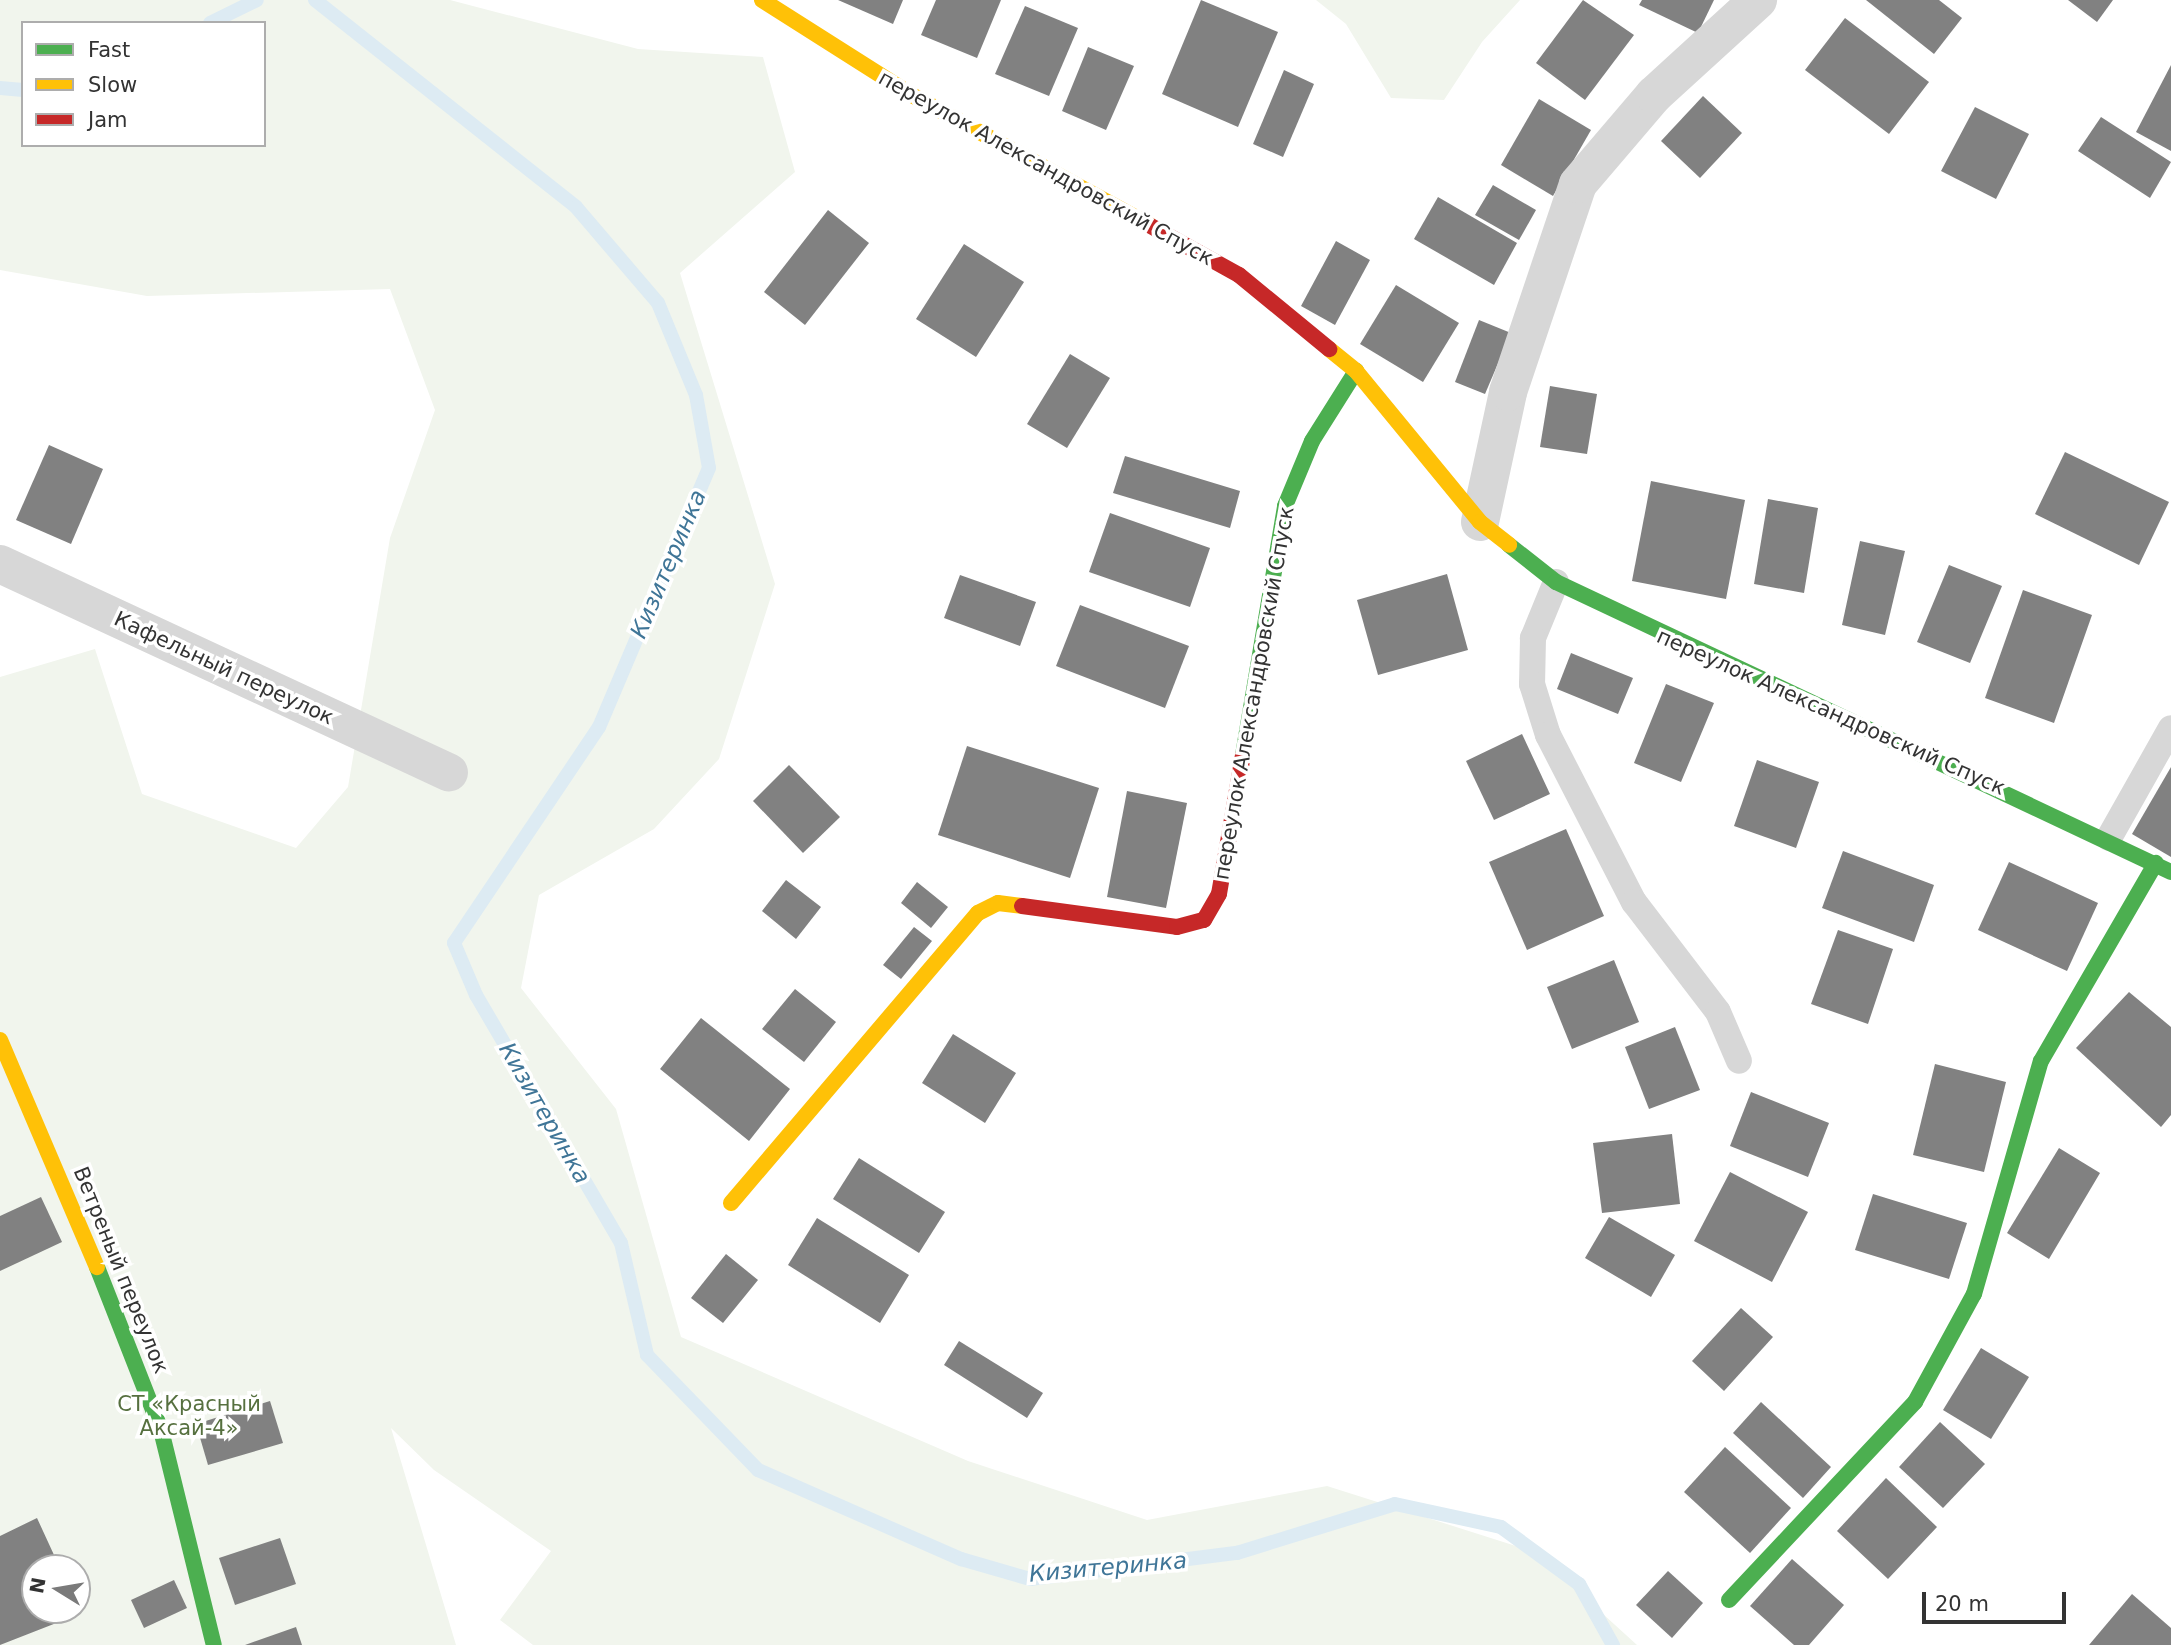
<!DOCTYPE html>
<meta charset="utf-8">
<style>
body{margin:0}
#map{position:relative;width:2171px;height:1645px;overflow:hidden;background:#fff;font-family:"DejaVu Sans",sans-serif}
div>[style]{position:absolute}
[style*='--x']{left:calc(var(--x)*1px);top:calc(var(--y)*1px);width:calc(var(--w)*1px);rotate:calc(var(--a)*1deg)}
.green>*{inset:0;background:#f1f5ed}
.stream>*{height:14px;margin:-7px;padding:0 7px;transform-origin:7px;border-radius:7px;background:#ddebf3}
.building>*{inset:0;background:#818181}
.lane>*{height:26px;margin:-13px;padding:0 13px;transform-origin:13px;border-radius:13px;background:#d7d7d7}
.street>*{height:38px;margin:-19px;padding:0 19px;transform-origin:19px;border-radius:19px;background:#d7d7d7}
.fast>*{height:16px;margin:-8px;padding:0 8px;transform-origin:8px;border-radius:8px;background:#4caf50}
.slow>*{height:16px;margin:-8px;padding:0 8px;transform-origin:8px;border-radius:8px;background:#ffc107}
.jam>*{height:16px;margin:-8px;padding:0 8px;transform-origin:8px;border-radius:8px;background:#c62828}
span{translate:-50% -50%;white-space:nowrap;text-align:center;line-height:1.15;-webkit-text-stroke:7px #fff;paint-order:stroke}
.street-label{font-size:21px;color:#333}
.park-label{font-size:21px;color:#56703f}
.water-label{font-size:23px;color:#3f7597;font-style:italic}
.legend{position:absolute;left:21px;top:21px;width:245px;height:126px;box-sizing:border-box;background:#fff;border:2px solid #adadad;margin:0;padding:9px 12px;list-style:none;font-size:21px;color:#333}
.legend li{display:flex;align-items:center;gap:14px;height:35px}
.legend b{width:35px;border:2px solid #adadad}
.north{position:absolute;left:21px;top:1554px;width:70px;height:70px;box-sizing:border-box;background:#fff;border:2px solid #adadad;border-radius:50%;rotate:281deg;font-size:19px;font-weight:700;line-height:28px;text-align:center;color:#333}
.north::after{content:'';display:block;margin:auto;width:24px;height:32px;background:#7a7a7a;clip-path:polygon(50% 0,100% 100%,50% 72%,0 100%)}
.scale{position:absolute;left:1922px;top:1592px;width:144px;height:32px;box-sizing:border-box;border:4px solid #333;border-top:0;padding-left:9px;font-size:21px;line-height:24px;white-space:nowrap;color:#333;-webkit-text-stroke:5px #fff;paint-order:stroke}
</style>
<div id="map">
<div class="green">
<div style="clip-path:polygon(evenodd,0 0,450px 0,638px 49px,763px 57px,795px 172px,680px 273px,775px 584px,719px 759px,654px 829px,539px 895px,521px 988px,616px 1109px,681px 1337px,968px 1461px,1147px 1520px,1327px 1486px,1535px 1552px,1637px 1645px,533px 1645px,500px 1620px,551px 1551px,434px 1470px,391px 1428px,456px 1645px,0 1645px,0 677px,95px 649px,142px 794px,296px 848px,348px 787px,390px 538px,435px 410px,390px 289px,147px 296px,0 270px,0 0,23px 23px,264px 23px,264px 145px,23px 145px,23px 23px,0 0,35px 1568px,77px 1568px,77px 1610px,35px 1610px,35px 1568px)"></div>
<div style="clip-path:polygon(1316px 0,1520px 0,1482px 42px,1444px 100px,1391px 98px,1346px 24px)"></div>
</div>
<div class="stream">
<div style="--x:315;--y:0;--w:333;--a:38.4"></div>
<div style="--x:576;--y:207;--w:126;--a:49.5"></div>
<div style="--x:658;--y:303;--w:100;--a:67.6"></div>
<div style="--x:696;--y:395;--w:74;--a:79.9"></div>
<div style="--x:709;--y:468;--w:281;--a:113"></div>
<div style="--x:599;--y:727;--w:260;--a:123.9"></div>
<div style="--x:454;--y:943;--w:56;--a:67.1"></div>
<div style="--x:476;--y:995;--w:287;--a:59.7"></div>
<div style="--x:621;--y:1243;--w:115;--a:76.9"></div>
<div style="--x:647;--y:1355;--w:160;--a:46"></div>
<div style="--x:758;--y:1470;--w:222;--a:23.7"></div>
<div style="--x:961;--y:1559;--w:72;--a:16.2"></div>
<div style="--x:1030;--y:1579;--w:209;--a:-7.2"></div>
<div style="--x:1237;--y:1553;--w:165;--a:-17.2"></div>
<div style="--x:1395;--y:1504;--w:108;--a:12.2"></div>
<div style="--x:1501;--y:1527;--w:97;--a:36.2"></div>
<div style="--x:1579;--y:1584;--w:70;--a:60.9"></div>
<div style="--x:210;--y:23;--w:52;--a:-26.1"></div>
<div style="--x:0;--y:88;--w:23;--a:5"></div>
</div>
<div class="building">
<div style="clip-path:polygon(838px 0,903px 0,893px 24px)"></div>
<div style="clip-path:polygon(936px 0,1001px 0,977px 58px,921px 35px)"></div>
<div style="clip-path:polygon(1201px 0,1278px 32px,1238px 127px,1162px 94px)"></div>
<div style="clip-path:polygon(1583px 0,1634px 35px,1585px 100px,1536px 63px)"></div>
<div style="clip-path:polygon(1642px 0,1714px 0,1698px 33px,1639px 5px)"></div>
<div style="clip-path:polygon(1866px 0,1939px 0,1962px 18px,1934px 54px)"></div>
<div style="clip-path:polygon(2068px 0,2113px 0,2097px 22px)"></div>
<div style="clip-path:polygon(1025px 6px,1078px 28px,1049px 96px,995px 74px)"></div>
<div style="clip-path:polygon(1845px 18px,1929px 82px,1889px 134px,1805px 70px)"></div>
<div style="clip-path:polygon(1088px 47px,1134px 66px,1106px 130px,1062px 111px)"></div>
<div style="clip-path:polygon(2171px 65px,2171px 151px,2136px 132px)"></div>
<div style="clip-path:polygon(1284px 70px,1314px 84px,1283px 157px,1253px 144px)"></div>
<div style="clip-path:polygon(1703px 96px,1742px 133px,1700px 178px,1661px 141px)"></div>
<div style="clip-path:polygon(1539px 99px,1591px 130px,1553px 196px,1501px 165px)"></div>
<div style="clip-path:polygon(1975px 107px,2029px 134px,1996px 199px,1941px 171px)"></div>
<div style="clip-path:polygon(2101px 117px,2171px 162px,2150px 198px,2078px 151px)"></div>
<div style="clip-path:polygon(1493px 185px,1536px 210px,1519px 240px,1475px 215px)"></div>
<div style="clip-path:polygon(1438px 197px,1517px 243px,1494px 285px,1414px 239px)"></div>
<div style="clip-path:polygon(828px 210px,869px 243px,805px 325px,764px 292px)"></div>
<div style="clip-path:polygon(1336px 241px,1370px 260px,1335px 325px,1301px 306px)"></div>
<div style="clip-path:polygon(964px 244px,1024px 282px,976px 357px,916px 319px)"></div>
<div style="clip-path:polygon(1396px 285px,1459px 323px,1423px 382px,1360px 344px)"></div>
<div style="clip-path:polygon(1479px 320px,1511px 333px,1485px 394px,1455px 382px)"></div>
<div style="clip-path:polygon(1070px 354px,1110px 378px,1067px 448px,1027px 424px)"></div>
<div style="clip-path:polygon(1550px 386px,1597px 394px,1587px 454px,1540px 447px)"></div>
<div style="clip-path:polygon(49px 445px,103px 469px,71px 544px,16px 520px)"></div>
<div style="clip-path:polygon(2065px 452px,2169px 502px,2139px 565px,2035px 514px)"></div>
<div style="clip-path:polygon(1125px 456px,1240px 491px,1230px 528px,1113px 493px)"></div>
<div style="clip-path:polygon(1651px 481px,1745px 500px,1726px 599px,1632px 581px)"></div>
<div style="clip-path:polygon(1768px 499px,1818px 508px,1804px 593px,1754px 584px)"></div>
<div style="clip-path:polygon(1110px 513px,1210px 548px,1190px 607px,1089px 572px)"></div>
<div style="clip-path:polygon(1860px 541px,1905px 551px,1885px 635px,1842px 625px)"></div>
<div style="clip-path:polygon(1949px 565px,2002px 586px,1970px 663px,1917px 642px)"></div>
<div style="clip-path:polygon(1447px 574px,1468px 650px,1378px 675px,1357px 600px)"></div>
<div style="clip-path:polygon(960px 575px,1036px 602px,1020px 646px,944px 618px)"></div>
<div style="clip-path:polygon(2023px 590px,2092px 615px,2054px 723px,1985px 698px)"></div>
<div style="clip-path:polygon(1080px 605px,1189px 646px,1165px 708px,1056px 666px)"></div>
<div style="clip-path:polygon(1571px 653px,1633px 678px,1618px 714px,1557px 689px)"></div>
<div style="clip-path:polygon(1666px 684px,1714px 703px,1681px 782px,1634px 763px)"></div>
<div style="clip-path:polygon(1522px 734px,1550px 794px,1494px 820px,1466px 761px)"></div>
<div style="clip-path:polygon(967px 746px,1099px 788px,1070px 878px,938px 835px)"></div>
<div style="clip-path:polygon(1757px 760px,1819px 782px,1796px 848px,1734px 826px)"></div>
<div style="clip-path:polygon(789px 765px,840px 817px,803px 853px,753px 801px)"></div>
<div style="clip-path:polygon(2171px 767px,2171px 857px,2132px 834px)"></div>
<div style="clip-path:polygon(1127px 791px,1187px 803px,1166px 908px,1107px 897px)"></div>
<div style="clip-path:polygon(1566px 829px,1604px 916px,1527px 950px,1489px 862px)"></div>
<div style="clip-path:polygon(1843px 851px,1934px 885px,1914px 942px,1822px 908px)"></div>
<div style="clip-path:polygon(2009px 862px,2098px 903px,2067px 971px,1978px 930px)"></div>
<div style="clip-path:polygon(786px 880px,821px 907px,796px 939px,762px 911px)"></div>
<div style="clip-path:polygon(917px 882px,948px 907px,931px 928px,901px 903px)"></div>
<div style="clip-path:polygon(914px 927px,932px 941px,901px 979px,883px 965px)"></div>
<div style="clip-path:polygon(1838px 930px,1893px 949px,1868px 1024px,1811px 1004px)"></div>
<div style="clip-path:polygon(1614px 960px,1639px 1022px,1572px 1049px,1547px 987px)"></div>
<div style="clip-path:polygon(795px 989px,836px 1022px,804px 1062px,762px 1029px)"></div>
<div style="clip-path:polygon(2129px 992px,2171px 1027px,2171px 1115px,2161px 1127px,2076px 1048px)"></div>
<div style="clip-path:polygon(701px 1018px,790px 1089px,749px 1141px,660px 1069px)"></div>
<div style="clip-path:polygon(1675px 1027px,1700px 1090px,1649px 1109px,1625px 1047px)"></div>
<div style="clip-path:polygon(953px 1034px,1016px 1073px,985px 1123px,922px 1083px)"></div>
<div style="clip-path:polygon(1935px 1064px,2006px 1082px,1984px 1172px,1913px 1155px)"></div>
<div style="clip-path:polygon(1751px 1092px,1829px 1123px,1808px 1177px,1730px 1146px)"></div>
<div style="clip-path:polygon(1672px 1134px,1680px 1204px,1602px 1213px,1593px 1143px)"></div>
<div style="clip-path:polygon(2059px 1148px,2100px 1173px,2049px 1259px,2007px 1233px)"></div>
<div style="clip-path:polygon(859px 1158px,945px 1212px,919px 1253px,833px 1199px)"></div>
<div style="clip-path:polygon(1730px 1172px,1808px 1212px,1772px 1282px,1694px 1241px)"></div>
<div style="clip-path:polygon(1873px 1194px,1967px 1223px,1949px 1279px,1855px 1250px)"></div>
<div style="clip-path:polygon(41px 1197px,62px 1242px,0 1271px,0 1216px)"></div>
<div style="clip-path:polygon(1609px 1217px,1675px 1255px,1651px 1297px,1585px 1258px)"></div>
<div style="clip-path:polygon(817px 1218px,909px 1275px,880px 1323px,788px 1265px)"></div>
<div style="clip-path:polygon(726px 1254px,758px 1280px,723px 1323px,691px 1298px)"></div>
<div style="clip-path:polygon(1741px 1308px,1773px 1337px,1724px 1391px,1692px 1361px)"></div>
<div style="clip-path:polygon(959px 1341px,1043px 1393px,1027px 1418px,944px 1365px)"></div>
<div style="clip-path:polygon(1981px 1348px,2029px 1377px,1991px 1439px,1943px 1410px)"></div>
<div style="clip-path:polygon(270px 1401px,283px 1443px,208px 1465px,196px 1424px)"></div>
<div style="clip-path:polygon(1761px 1402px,1831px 1467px,1803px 1498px,1733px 1433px)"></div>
<div style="clip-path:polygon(1940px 1422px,1985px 1464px,1943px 1508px,1899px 1467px)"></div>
<div style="clip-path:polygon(1725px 1447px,1791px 1508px,1750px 1553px,1684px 1492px)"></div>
<div style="clip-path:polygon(1886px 1478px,1937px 1527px,1888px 1579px,1837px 1531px)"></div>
<div style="clip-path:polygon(37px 1518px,60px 1568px,35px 1568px,35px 1610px,59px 1610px,64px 1620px,0 1645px,0 1536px)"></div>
<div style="clip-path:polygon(280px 1538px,296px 1584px,235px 1605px,219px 1558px)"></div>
<div style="clip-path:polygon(1792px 1559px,1844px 1605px,1809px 1645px,1794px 1645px,1750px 1606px)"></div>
<div style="clip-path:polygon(1668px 1571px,1703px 1603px,1672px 1638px,1636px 1605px)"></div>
<div style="clip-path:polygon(174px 1580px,187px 1608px,144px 1628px,131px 1600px)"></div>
<div style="clip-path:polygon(2132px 1594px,2171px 1628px,2171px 1645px,2089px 1645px)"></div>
<div style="clip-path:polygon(296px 1627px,302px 1645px,245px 1645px)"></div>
</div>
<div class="lane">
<div style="--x:1556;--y:582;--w:61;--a:112.3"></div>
<div style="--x:1533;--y:638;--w:46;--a:91.2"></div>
<div style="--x:1532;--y:684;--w:53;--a:72.6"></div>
<div style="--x:1548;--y:735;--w:188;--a:62.8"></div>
<div style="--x:1634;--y:902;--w:138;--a:52.6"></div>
<div style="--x:1718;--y:1012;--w:53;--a:66.8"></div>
<div style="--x:2109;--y:838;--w:126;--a:-60.6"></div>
</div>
<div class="street">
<div style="--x:1480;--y:522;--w:133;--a:-77.8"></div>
<div style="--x:1508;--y:392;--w:219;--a:-71.4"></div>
<div style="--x:1578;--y:184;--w:117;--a:-49.5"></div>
<div style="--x:1654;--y:95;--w:141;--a:-42.4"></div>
<div style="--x:0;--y:564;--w:495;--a:24.9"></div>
</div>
<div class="fast">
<div style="--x:1509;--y:545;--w:60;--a:38.2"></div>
<div style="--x:1556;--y:582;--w:680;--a:25.25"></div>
<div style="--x:1243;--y:755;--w:253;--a:-80.4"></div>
<div style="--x:1285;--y:506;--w:70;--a:-67.4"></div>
<div style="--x:1312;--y:441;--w:83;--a:-57.8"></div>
<div style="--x:97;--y:1267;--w:175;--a:68.6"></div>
<div style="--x:161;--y:1430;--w:221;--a:76.2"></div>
<div style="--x:1729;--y:1600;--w:272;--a:-46.8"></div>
<div style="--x:1915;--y:1402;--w:123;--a:-61.4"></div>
<div style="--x:1974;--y:1294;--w:242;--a:-74"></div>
<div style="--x:2041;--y:1061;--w:229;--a:-59.9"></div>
</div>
<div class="slow">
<div style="--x:762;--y:0;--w:175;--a:32.4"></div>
<div style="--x:910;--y:94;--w:273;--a:28.7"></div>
<div style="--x:1329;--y:349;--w:35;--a:39"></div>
<div style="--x:1356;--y:371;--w:195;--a:50.6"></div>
<div style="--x:1480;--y:522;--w:37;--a:38"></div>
<div style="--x:0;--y:1040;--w:247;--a:66.9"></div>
<div style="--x:731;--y:1203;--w:381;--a:-49.6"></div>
<div style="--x:978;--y:913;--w:22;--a:-27"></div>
<div style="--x:998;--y:903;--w:24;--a:7"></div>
</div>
<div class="jam">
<div style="--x:1149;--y:225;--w:103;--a:29.1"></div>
<div style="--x:1239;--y:275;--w:117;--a:39.4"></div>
<div style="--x:1022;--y:906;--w:156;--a:7.7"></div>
<div style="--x:1177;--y:927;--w:28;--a:-15"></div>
<div style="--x:1204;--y:920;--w:30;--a:-60"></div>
<div style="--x:1219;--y:894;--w:141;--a:-80.2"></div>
</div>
<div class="street-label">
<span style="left:1046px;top:168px;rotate:29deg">переулок Александровский Спуск</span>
<span style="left:224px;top:668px;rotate:25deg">Кафельный переулок</span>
<span style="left:1254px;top:693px;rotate:-80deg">переулок Александровский Спуск</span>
<span style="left:1831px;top:712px;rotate:24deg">переулок Александровский Спуск</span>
<span style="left:121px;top:1270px;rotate:68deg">Ветреный переулок</span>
</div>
<div class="park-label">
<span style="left:189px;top:1416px">СТ «Красный<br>Аксай-4»</span>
</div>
<div class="water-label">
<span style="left:668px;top:564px;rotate:-67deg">Кизитеринка</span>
<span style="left:545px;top:1113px;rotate:60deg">Кизитеринка</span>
<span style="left:1108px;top:1567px;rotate:-5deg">Кизитеринка</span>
</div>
<ul class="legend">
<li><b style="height:9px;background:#4caf50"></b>Fast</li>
<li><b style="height:9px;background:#ffc107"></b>Slow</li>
<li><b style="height:9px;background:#c62828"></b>Jam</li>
</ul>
<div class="north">N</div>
<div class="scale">20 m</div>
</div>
